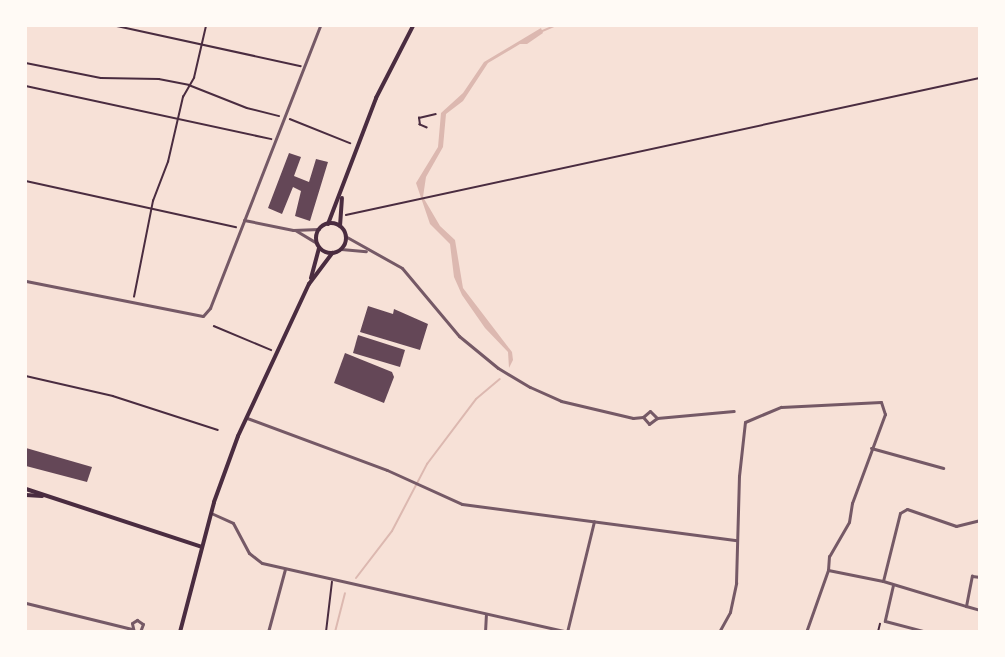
<!DOCTYPE html>
<style>
body{margin:0}
#map{position:relative;width:1005px;height:657px;overflow:hidden;background:#f7e1d7;font-family:"Fira Sans Condensed",sans-serif}
div>[style]{position:absolute}
[style*='--x']{left:calc(var(--x)*1px);top:calc(var(--y)*1px);width:calc(var(--w)*1px);rotate:calc(var(--a)*1deg)}
.water>*{inset:0;background:#dcb8b0}
.stream>*{height:2px;margin:-1px;padding:0 1px;transform-origin:1px;border-radius:1px;background:#dcb8b0}
.building>*{inset:0;background:#644757}
.path>*{height:1.5px;margin:-0.75px;padding:0 0.75px;transform-origin:0.75px;border-radius:0.75px;background:#4a2c40}
.minor>*{height:3px;margin:-1.5px;padding:0 1.5px;transform-origin:1.5px;border-radius:1.5px;background:#755966}
.secondary>*{height:4px;margin:-2px;padding:0 2px;transform-origin:2px;border-radius:2px;background:#4a2c40}
.secondary>.ring{margin:-2px;padding:0;box-sizing:content-box;background:none;border:4px solid #4a2c40;border-radius:50%}
span{translate:-50% -50%;white-space:nowrap;text-align:center;line-height:1.15;-webkit-text-stroke:6px #fffaf5;paint-order:stroke}
.frame{position:absolute;inset:0;border:27px solid #fffaf5;pointer-events:none}
</style>
<div id="map">
<div class="water">
<div style="clip-path:polygon(541px 28px,543px 33px,527px 44px,520px 44px,488px 63px,463px 101px,446px 114px,443px 147px,426px 177px,423px 197px,440px 226px,455px 240px,463px 288px,512px 352px,513px 360px,509px 368px,508px 352px,485px 328px,462px 295px,454px 277px,450px 244px,430px 224px,416px 183px,438px 147px,441px 113px,463px 93px,484px 62px)"></div>
</div>
<div class="stream">
<div style="--x:540;--y:32;--w:15;--a:-23"></div>
<div style="--x:356;--y:578;--w:59;--a:-52.5"></div>
<div style="--x:392;--y:531;--w:76;--a:-62.4"></div>
<div style="--x:427;--y:464;--w:81;--a:-53"></div>
<div style="--x:476;--y:399;--w:31;--a:-40"></div>
<div style="--x:335;--y:632;--w:40;--a:-75.6"></div>
</div>
<div class="building">
<div style="clip-path:polygon(289px 153px,301px 157px,294px 176px,309px 182px,316px 159px,328px 162px,310px 221px,295px 216px,301px 191px,293px 187px,282px 214px,268px 208px)"></div>
<div style="clip-path:polygon(368px 306px,393px 314px,394px 309px,428px 324px,420px 350px,360px 332px)"></div>
<div style="clip-path:polygon(358px 335px,405px 350px,400px 367px,353px 353px)"></div>
<div style="clip-path:polygon(345px 353px,392px 372px,394px 377px,384px 403px,334px 383px)"></div>
<div style="clip-path:polygon(26px 448px,92px 467px,87px 482px,26px 466px)"></div>
</div>
<div class="path">
<div style="--x:117;--y:26;--w:188;--a:12.3"></div>
<div style="--x:26;--y:63;--w:76;--a:11.3"></div>
<div style="--x:101;--y:78;--w:58;--a:1"></div>
<div style="--x:159;--y:79;--w:31;--a:11"></div>
<div style="--x:189;--y:85;--w:62;--a:21.6"></div>
<div style="--x:247;--y:108;--w:33;--a:14"></div>
<div style="--x:26;--y:86;--w:251;--a:12.2"></div>
<div style="--x:290;--y:119;--w:65;--a:21.8"></div>
<div style="--x:427;--y:128;--w:8;--a:-157"></div>
<div style="--x:420;--y:125;--w:7;--a:-98"></div>
<div style="--x:419;--y:118;--w:17;--a:-13"></div>
<div style="--x:26;--y:181;--w:215;--a:12.4"></div>
<div style="--x:346;--y:215;--w:649;--a:-12.19"></div>
<div style="--x:134;--y:297;--w:98;--a:-78.8"></div>
<div style="--x:153;--y:201;--w:42;--a:-69"></div>
<div style="--x:168;--y:162;--w:67;--a:-77"></div>
<div style="--x:183;--y:97;--w:22;--a:-60"></div>
<div style="--x:194;--y:78;--w:53;--a:-77"></div>
<div style="--x:214;--y:326;--w:62;--a:22.8"></div>
<div style="--x:26;--y:376;--w:89;--a:12.9"></div>
<div style="--x:113;--y:396;--w:110;--a:17.9"></div>
<div style="--x:326;--y:632;--w:50;--a:-83.2"></div>
<div style="--x:878;--y:632;--w:8;--a:-76"></div>
</div>
<div class="minor">
<div style="--x:244;--y:220;--w:50;--a:11.5"></div>
<div style="--x:293;--y:230;--w:26;--a:-2"></div>
<div style="--x:295;--y:230;--w:26;--a:31"></div>
<div style="--x:345;--y:236;--w:65;--a:29.3"></div>
<div style="--x:402;--y:268;--w:89;--a:50"></div>
<div style="--x:459;--y:336;--w:50;--a:39.4"></div>
<div style="--x:498;--y:368;--w:37;--a:31"></div>
<div style="--x:530;--y:387;--w:34;--a:24"></div>
<div style="--x:561;--y:401;--w:74;--a:13.3"></div>
<div style="--x:633;--y:418;--w:10;--a:-6"></div>
<div style="--x:643;--y:417;--w:9;--a:-41"></div>
<div style="--x:650;--y:411;--w:10;--a:45"></div>
<div style="--x:657;--y:418;--w:77;--a:-5.2"></div>
<div style="--x:341;--y:249;--w:25;--a:5"></div>
<div style="--x:26;--y:281;--w:180;--a:11.2"></div>
<div style="--x:203;--y:316;--w:11;--a:-49"></div>
<div style="--x:210;--y:308;--w:303;--a:-68.7"></div>
<div style="--x:643;--y:417;--w:9;--a:49"></div>
<div style="--x:649;--y:424;--w:10;--a:-37"></div>
<div style="--x:247;--y:418;--w:149;--a:20.4"></div>
<div style="--x:387;--y:470;--w:82;--a:24.4"></div>
<div style="--x:462;--y:504;--w:277;--a:7.5"></div>
<div style="--x:871;--y:448;--w:75;--a:15.5"></div>
<div style="--x:211;--y:513;--w:24;--a:24"></div>
<div style="--x:233;--y:523;--w:34;--a:62"></div>
<div style="--x:249;--y:553;--w:16;--a:38"></div>
<div style="--x:262;--y:563;--w:315;--a:12.7"></div>
<div style="--x:828;--y:570;--w:56;--a:11.3"></div>
<div style="--x:883;--y:581;--w:87;--a:16.8"></div>
<div style="--x:966;--y:606;--w:31;--a:-79"></div>
<div style="--x:972;--y:576;--w:8;--a:7"></div>
<div style="--x:883;--y:581;--w:70;--a:-76"></div>
<div style="--x:900;--y:513;--w:8;--a:-30"></div>
<div style="--x:907;--y:509;--w:52;--a:19.1"></div>
<div style="--x:956;--y:526;--w:25;--a:-14"></div>
<div style="--x:893;--y:585;--w:37;--a:103"></div>
<div style="--x:885;--y:621;--w:43;--a:14.7"></div>
<div style="--x:26;--y:603;--w:109;--a:13.8"></div>
<div style="--x:966;--y:606;--w:15;--a:16"></div>
<div style="--x:134;--y:632;--w:9;--a:-103"></div>
<div style="--x:132;--y:623;--w:6;--a:-31"></div>
<div style="--x:137;--y:620;--w:7;--a:34"></div>
<div style="--x:143;--y:624;--w:9;--a:111"></div>
<div style="--x:268;--y:632;--w:65;--a:-74.9"></div>
<div style="--x:485;--y:632;--w:17;--a:-87"></div>
<div style="--x:567;--y:632;--w:114;--a:-76.3"></div>
<div style="--x:719;--y:632;--w:23;--a:-61"></div>
<div style="--x:730;--y:612;--w:30;--a:-78"></div>
<div style="--x:736;--y:583;--w:107;--a:-88.4"></div>
<div style="--x:739;--y:476;--w:54;--a:-83.7"></div>
<div style="--x:745;--y:422;--w:39;--a:-23"></div>
<div style="--x:781;--y:407;--w:100;--a:-2.9"></div>
<div style="--x:881;--y:402;--w:13;--a:72"></div>
<div style="--x:885;--y:414;--w:95;--a:110.3"></div>
<div style="--x:852;--y:503;--w:19;--a:99"></div>
<div style="--x:849;--y:522;--w:39;--a:120"></div>
<div style="--x:829;--y:556;--w:14;--a:94"></div>
<div style="--x:828;--y:570;--w:66;--a:109.5"></div>
<div style="--x:978;--y:632;--w:5;--a:-68"></div>
</div>
<div class="secondary">
<div class="ring" style="left:316px;top:223px;width:26px;height:26px"></div>
<div style="--x:328;--y:224;--w:135;--a:-69.1"></div>
<div style="--x:376;--y:98;--w:81;--a:-62.8"></div>
<div style="--x:340;--y:226;--w:28;--a:-86"></div>
<div style="--x:311;--y:278;--w:31;--a:-75"></div>
<div style="--x:26;--y:489;--w:185;--a:18.2"></div>
<div style="--x:26;--y:495;--w:16;--a:4"></div>
<div style="--x:180;--y:632;--w:134;--a:-75.3"></div>
<div style="--x:214;--y:502;--w:70;--a:-70"></div>
<div style="--x:238;--y:436;--w:168;--a:-65"></div>
<div style="--x:309;--y:284;--w:39;--a:-53"></div>
</div>
<div class="frame"></div>
</div>
